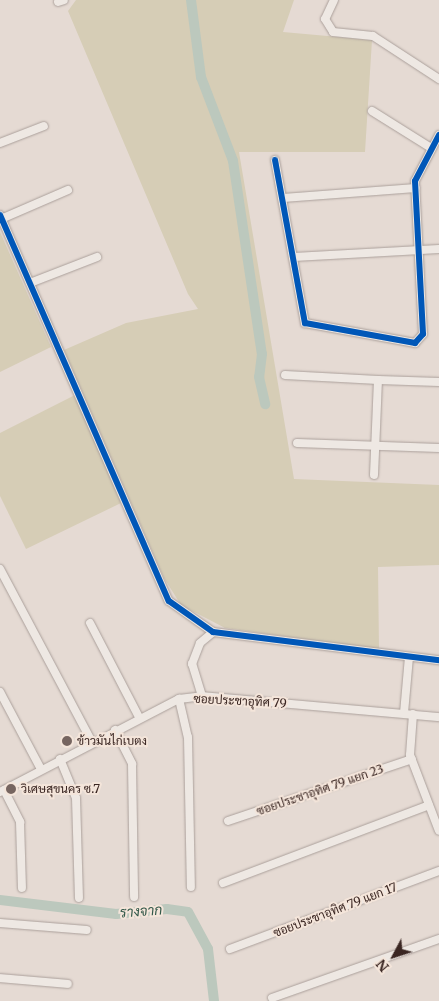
<!DOCTYPE html>
<meta charset="utf-8">
<style>
body{margin:0}
#map{position:relative;width:439px;height:1001px;overflow:hidden;background:#e5dad3;font-family:Merriweather,Sarabun,serif}
div>[style]{position:absolute}
[style*='--x']{left:calc(var(--x)*1px);top:calc(var(--y)*1px);width:calc(var(--w)*1px);rotate:calc(var(--a)*1deg)}
.green>*{inset:0;background:#d6cdb6}
.canal>*{height:10px;margin:-5px;padding:0 5px;transform-origin:5px;border-radius:5px;background:#bcc8bd}
.roads{filter:drop-shadow(0 0 1px #aba09b) drop-shadow(0 0 1px #aba09b)}
.street>*{height:8px;margin:-4px;padding:0 4px;transform-origin:4px;border-radius:4px;background:#eee8e3}
.cycleway>*{height:6px;margin:-3px;padding:0 3px;transform-origin:3px;border-radius:3px;background:#0057b8}
.dots>*{width:14px;height:14px;translate:-50% -50%;box-sizing:border-box;border:2px solid #f4e5da;border-radius:50%}
span{translate:-50% -50%;white-space:nowrap;text-align:center;line-height:1.15;-webkit-text-stroke:4px #f4e5da;paint-order:stroke}
.street-label{font-size:12px;color:#3a2622}
.poi-label{font-size:12px;color:#3a2622}
.left{translate:0 -50%;text-align:left}
.water-label{font-size:14px;color:#33594a;font-style:italic}
.north{position:absolute;left:369px;top:931px;width:50px;height:50px;-webkit-text-stroke:4px #f4e5da;paint-order:stroke;rotate:230deg;font-size:14px;font-weight:700;line-height:20px;text-align:center;color:#3a2622}
.north::after{content:'';display:block;margin:auto;width:18px;height:22px;background:#3a2622;clip-path:polygon(50% 0,100% 100%,50% 72%,0 100%)}
</style>
<div id="map">
<div class="green">
<div style="clip-path:polygon(76px 0,294px 0,283px 32px,372px 40px,365px 152px,239px 152px,294px 479px,439px 485px,439px 565px,378px 567px,379px 649px,225px 628px,181px 605px,164px 578px,64px 350px,126px 323px,198px 309px,188px 294px,68px 11px)"></div>
<div style="clip-path:polygon(0 232px,51px 347px,0 372px)"></div>
<div style="clip-path:polygon(75px 395px,121px 503px,26px 549px,0 496px,0 433px)"></div>
</div>
<div class="canal">
<div style="--x:191;--y:0;--w:78;--a:82.6"></div>
<div style="--x:201;--y:77;--w:90;--a:69.1"></div>
<div style="--x:233;--y:161;--w:195;--a:81.5"></div>
<div style="--x:262;--y:354;--w:23;--a:97"></div>
<div style="--x:259;--y:377;--w:28;--a:77"></div>
<div style="--x:0;--y:900;--w:117;--a:6.9"></div>
<div style="--x:116;--y:914;--w:51;--a:-5.6"></div>
<div style="--x:167;--y:909;--w:21;--a:8"></div>
<div style="--x:188;--y:912;--w:42;--a:61.6"></div>
<div style="--x:208;--y:949;--w:52;--a:83.4"></div>
</div>
<div class="roads">
<div class="street">
<div style="--x:334;--y:0;--w:21;--a:115"></div>
<div style="--x:325;--y:19;--w:15;--a:58"></div>
<div style="--x:333;--y:32;--w:40;--a:5.7"></div>
<div style="--x:373;--y:36;--w:79;--a:33.1"></div>
<div style="--x:58;--y:2;--w:6;--a:-18"></div>
<div style="--x:372;--y:111;--w:70;--a:32.1"></div>
<div style="--x:0;--y:143;--w:47;--a:-21.1"></div>
<div style="--x:275;--y:160;--w:166;--a:79.6"></div>
<div style="--x:305;--y:323;--w:112;--a:10.3"></div>
<div style="--x:415;--y:343;--w:12;--a:-48"></div>
<div style="--x:423;--y:334;--w:153;--a:-93"></div>
<div style="--x:415;--y:181;--w:52;--a:-62.4"></div>
<div style="--x:283;--y:198;--w:133;--a:-4.3"></div>
<div style="--x:0;--y:215;--w:421;--a:66.4"></div>
<div style="--x:169;--y:601;--w:54;--a:35.2"></div>
<div style="--x:213;--y:632;--w:228;--a:7.1"></div>
<div style="--x:1;--y:219;--w:73;--a:-23.4"></div>
<div style="--x:294;--y:257;--w:145;--a:-3.2"></div>
<div style="--x:30;--y:283;--w:72;--a:-21.2"></div>
<div style="--x:285;--y:375;--w:93;--a:3.1"></div>
<div style="--x:297;--y:443;--w:142;--a:2"></div>
<div style="--x:374;--y:475;--w:95;--a:-87.6"></div>
<div style="--x:378;--y:380;--w:61;--a:1.9"></div>
<div style="--x:0;--y:569;--w:196;--a:62"></div>
<div style="--x:90;--y:623;--w:106;--a:62.5"></div>
<div style="--x:0;--y:692;--w:87;--a:62"></div>
<div style="--x:202;--y:696;--w:34;--a:-107"></div>
<div style="--x:192;--y:664;--w:22;--a:-69"></div>
<div style="--x:200;--y:643;--w:17;--a:-40"></div>
<div style="--x:179;--y:699;--w:39;--a:77"></div>
<div style="--x:188;--y:737;--w:150;--a:88.9"></div>
<div style="--x:404;--y:713;--w:56;--a:-84.9"></div>
<div style="--x:413;--y:714;--w:41;--a:94.2"></div>
<div style="--x:410;--y:755;--w:81;--a:69.1"></div>
<div style="--x:115;--y:730;--w:38;--a:63"></div>
<div style="--x:132;--y:764;--w:133;--a:89.1"></div>
<div style="--x:60;--y:759;--w:42;--a:67.7"></div>
<div style="--x:76;--y:798;--w:100;--a:88.3"></div>
<div style="--x:4;--y:790;--w:36;--a:63"></div>
<div style="--x:20;--y:822;--w:66;--a:88.3"></div>
<div style="--x:0;--y:792;--w:202;--a:-27.5"></div>
<div style="--x:179;--y:699;--w:23;--a:-7"></div>
<div style="--x:202;--y:696;--w:238;--a:5.1"></div>
<div style="--x:228;--y:821;--w:194;--a:-18.6"></div>
<div style="--x:223;--y:883;--w:220;--a:-20.7"></div>
<div style="--x:0;--y:923;--w:87;--a:4.6"></div>
<div style="--x:230;--y:949;--w:223;--a:-20.5"></div>
<div style="--x:0;--y:978;--w:68;--a:5"></div>
<div style="--x:272;--y:998;--w:177;--a:-19.5"></div>
</div>
</div>
<div class="cycleway">
<div style="--x:275;--y:160;--w:166;--a:79.6"></div>
<div style="--x:305;--y:323;--w:112;--a:10.3"></div>
<div style="--x:415;--y:343;--w:12;--a:-48"></div>
<div style="--x:423;--y:334;--w:153;--a:-93"></div>
<div style="--x:415;--y:181;--w:52;--a:-62.4"></div>
<div style="--x:0;--y:215;--w:421;--a:66.4"></div>
<div style="--x:169;--y:601;--w:54;--a:35.2"></div>
<div style="--x:213;--y:632;--w:228;--a:7.1"></div>
</div>
<div class="dots">
<div style="left:67px;top:741px;background:#766560"></div>
<div style="left:11px;top:789px;background:#766560"></div>
</div>
<div class="street-label">
<span style="left:240px;top:701px;rotate:3deg">ซอยประชาอุทิศ 79</span>
<span style="left:320px;top:790px;rotate:-19deg">ซอยประชาอุทิศ 79 แยก 23</span>
<span style="left:335px;top:910px;rotate:-21deg">ซอยประชาอุทิศ 79 แยก 17</span>
</div>
<div class="poi-label">
<span class="left" style="left:77px;top:741px">ข้าวมันไก่เบตง</span>
<span class="left" style="left:21px;top:789px">วิเศษสุขนคร ซ.7</span>
</div>
<div class="water-label">
<span style="left:141px;top:911px;rotate:-4deg">รางจาก</span>
</div>
<div class="north">N</div>
</div>
